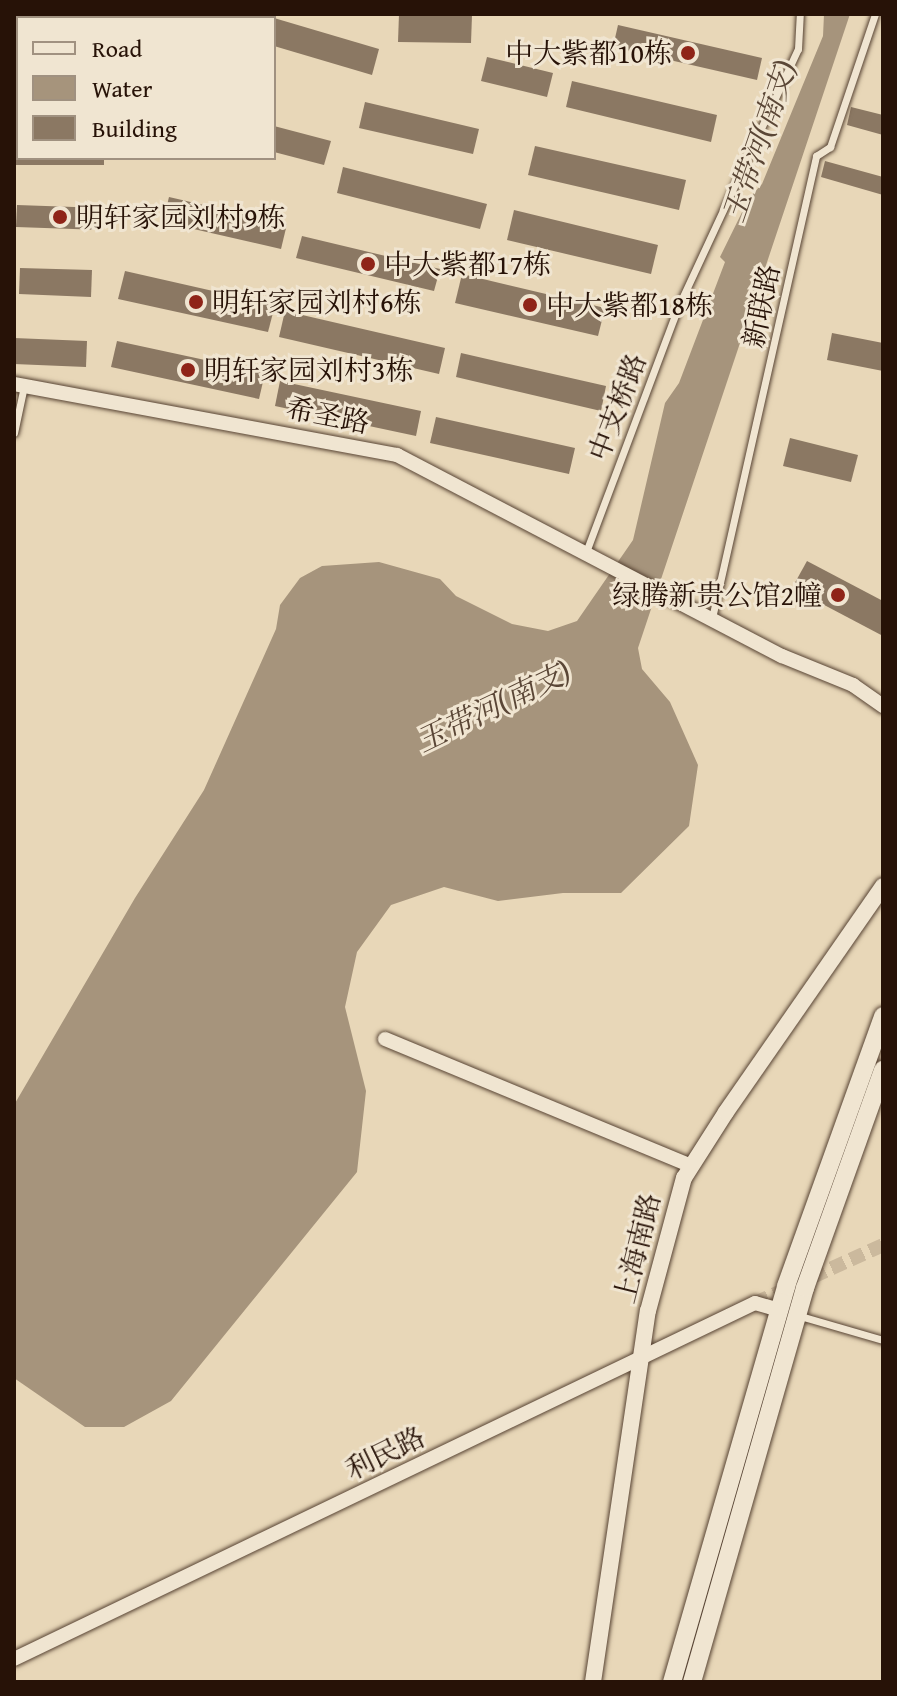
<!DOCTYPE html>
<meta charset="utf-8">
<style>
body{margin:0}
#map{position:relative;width:897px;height:1696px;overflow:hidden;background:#e8d7b8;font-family:"Gentium Book Plus","Noto Serif SC",serif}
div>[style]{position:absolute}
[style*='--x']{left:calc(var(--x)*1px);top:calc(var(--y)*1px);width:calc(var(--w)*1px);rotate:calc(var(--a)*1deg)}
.water>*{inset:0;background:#a6947c}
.building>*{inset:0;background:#8b7863}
.minor-tunnel>*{height:14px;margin-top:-7px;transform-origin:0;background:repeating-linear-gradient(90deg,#cbb99d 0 14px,transparent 0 21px)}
.roads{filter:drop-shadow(0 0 2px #574333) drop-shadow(0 0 2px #574333)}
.service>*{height:7px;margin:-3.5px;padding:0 3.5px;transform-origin:3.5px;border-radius:3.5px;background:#f0e5d1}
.minor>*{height:14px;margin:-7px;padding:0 7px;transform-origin:7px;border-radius:7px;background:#f0e5d1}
.tertiary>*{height:16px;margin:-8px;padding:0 8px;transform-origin:8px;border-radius:8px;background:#f0e5d1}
.secondary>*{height:18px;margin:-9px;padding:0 9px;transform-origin:9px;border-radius:9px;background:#f0e5d1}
.dots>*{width:22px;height:22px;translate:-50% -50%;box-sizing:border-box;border:4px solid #f0e5d1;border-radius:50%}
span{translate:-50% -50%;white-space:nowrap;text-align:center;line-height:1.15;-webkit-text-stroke:6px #f0e5d1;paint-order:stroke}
.poi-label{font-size:28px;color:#271207}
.right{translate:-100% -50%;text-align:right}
.left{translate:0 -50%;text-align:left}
.street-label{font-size:28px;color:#271207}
.water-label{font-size:30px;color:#5a4636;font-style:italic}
.frame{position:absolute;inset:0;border:16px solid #271207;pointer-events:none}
.legend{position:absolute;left:16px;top:16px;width:260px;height:144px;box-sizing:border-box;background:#f0e5d1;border:2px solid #a09180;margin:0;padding:10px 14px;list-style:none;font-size:24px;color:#271207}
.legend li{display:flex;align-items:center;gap:16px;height:40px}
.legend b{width:40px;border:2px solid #a09180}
</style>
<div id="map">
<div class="water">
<div style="clip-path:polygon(824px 14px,850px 14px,638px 648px,642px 669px,670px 702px,698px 765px,689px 826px,621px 893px,563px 893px,498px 901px,444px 887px,391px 905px,357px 952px,345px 1007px,366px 1091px,357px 1172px,171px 1401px,124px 1427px,85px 1427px,14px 1378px,14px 1105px,135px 898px,204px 790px,276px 629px,280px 605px,300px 578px,322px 566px,379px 562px,440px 579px,456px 596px,512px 624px,548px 631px,577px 621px,633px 540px,665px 403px,679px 383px,725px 262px,720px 257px,749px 198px,762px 184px,823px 36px)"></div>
</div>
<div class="building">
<div style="clip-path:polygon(399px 14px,472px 15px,471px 43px,398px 42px)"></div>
<div style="clip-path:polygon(274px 18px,379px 49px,372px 75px,274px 46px)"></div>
<div style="clip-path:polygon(618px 25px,762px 58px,757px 80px,613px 47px)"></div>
<div style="clip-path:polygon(487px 57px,553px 73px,547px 97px,481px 81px)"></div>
<div style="clip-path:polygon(572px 81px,717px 115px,711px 142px,566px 107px)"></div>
<div style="clip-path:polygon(365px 102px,479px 129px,473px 154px,359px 128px)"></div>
<div style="clip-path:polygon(851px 107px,883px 115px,883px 135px,847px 125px)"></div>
<div style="clip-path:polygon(274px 126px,331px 141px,324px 165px,274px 152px)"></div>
<div style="clip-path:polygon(535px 146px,686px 180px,679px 210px,528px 175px)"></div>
<div style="clip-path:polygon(16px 158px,104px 158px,104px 165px,15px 165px)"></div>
<div style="clip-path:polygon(825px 161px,883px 177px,883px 195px,821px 177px)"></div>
<div style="clip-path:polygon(343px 167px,487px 204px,480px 229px,337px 193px)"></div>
<div style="clip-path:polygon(169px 197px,287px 224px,281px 249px,163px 222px)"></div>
<div style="clip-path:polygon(17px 205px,103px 208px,102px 230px,16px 227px)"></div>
<div style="clip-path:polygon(514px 210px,658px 245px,651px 274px,507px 240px)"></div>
<div style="clip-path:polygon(302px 236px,440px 269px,434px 291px,296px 258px)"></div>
<div style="clip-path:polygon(20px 268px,92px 270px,91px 297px,19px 294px)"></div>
<div style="clip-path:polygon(125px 271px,275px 305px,268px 332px,118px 299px)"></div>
<div style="clip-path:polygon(462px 274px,605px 308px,598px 336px,455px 303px)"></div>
<div style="clip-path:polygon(285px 311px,445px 348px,439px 374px,279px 337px)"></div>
<div style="clip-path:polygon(832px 333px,883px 343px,883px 371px,827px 360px)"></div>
<div style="clip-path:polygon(14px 338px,87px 341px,86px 367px,14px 364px)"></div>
<div style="clip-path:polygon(117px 341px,265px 373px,259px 399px,111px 367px)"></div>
<div style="clip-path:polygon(461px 353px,606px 386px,601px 411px,456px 377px)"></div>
<div style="clip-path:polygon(280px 381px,421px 411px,416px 436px,275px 406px)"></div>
<div style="clip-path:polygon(436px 417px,575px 448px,569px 474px,430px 443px)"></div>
<div style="clip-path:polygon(790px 438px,858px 455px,851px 482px,783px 466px)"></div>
<div style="clip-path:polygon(807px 561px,883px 601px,883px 636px,792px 588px)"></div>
</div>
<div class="minor-tunnel">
<div style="--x:755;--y:1303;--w:141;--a:-24.4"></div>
</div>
<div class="roads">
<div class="service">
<div style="--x:14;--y:433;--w:48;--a:-78"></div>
<div style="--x:586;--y:552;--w:264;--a:-69.4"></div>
<div style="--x:679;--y:305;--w:282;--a:-65.1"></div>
<div style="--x:798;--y:49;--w:35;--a:-87"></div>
<div style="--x:712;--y:618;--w:474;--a:-77.3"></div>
<div style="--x:816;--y:156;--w:17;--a:-33"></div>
<div style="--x:830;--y:147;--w:140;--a:-71.3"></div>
<div style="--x:797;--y:1315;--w:90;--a:16.2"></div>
</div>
<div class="minor">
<div style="--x:14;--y:384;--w:390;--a:10.5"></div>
<div style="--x:397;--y:455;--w:434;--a:27.6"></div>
<div style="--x:782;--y:656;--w:77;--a:22.2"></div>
<div style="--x:853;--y:685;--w:37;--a:35"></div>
<div style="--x:385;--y:1039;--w:331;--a:22.5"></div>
<div style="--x:14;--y:1659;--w:822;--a:-25.66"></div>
<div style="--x:755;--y:1303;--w:25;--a:16"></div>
</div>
<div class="tertiary">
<div style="--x:593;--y:1682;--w:375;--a:-81.6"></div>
<div style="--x:648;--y:1311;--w:138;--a:-74.9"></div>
<div style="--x:684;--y:1178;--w:78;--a:-57.5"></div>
<div style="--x:726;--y:1112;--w:275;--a:-55.2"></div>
</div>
<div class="secondary">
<div style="--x:672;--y:1682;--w:412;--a:-73.9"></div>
<div style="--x:786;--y:1286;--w:287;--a:-70.2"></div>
<div style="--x:692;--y:1682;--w:410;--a:-74"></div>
<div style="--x:805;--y:1288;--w:232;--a:-70.3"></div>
</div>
</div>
<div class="dots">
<div style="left:688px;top:53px;background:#8f2418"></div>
<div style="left:60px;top:217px;background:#8f2418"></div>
<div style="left:368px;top:264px;background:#8f2418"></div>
<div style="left:196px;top:302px;background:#8f2418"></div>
<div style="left:530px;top:305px;background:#8f2418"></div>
<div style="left:188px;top:370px;background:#8f2418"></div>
<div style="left:838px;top:595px;background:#8f2418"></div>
</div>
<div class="poi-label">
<span class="right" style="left:672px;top:53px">中大紫都10栋</span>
<span class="left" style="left:76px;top:217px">明轩家园刘村9栋</span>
<span class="left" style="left:384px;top:264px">中大紫都17栋</span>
<span class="left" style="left:212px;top:302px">明轩家园刘村6栋</span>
<span class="left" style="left:546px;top:305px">中大紫都18栋</span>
<span class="left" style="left:204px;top:370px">明轩家园刘村3栋</span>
<span class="right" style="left:822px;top:595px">绿腾新贵公馆2幢</span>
</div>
<div class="street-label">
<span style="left:761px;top:306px;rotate:-78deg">新联路</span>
<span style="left:617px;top:407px;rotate:-69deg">中支桥路</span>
<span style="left:328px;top:415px;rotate:11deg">希圣路</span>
<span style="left:637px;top:1248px;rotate:-76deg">上海南路</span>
<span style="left:385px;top:1453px;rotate:-26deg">利民路</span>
</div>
<div class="water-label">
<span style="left:759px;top:141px;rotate:-71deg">玉带河(南支)</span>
<span style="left:493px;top:706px;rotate:-26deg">玉带河(南支)</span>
</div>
<div class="frame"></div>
<ul class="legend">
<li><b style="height:10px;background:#f0e5d1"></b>Road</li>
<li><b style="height:22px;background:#a6947c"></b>Water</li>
<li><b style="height:22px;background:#8b7863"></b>Building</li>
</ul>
</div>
